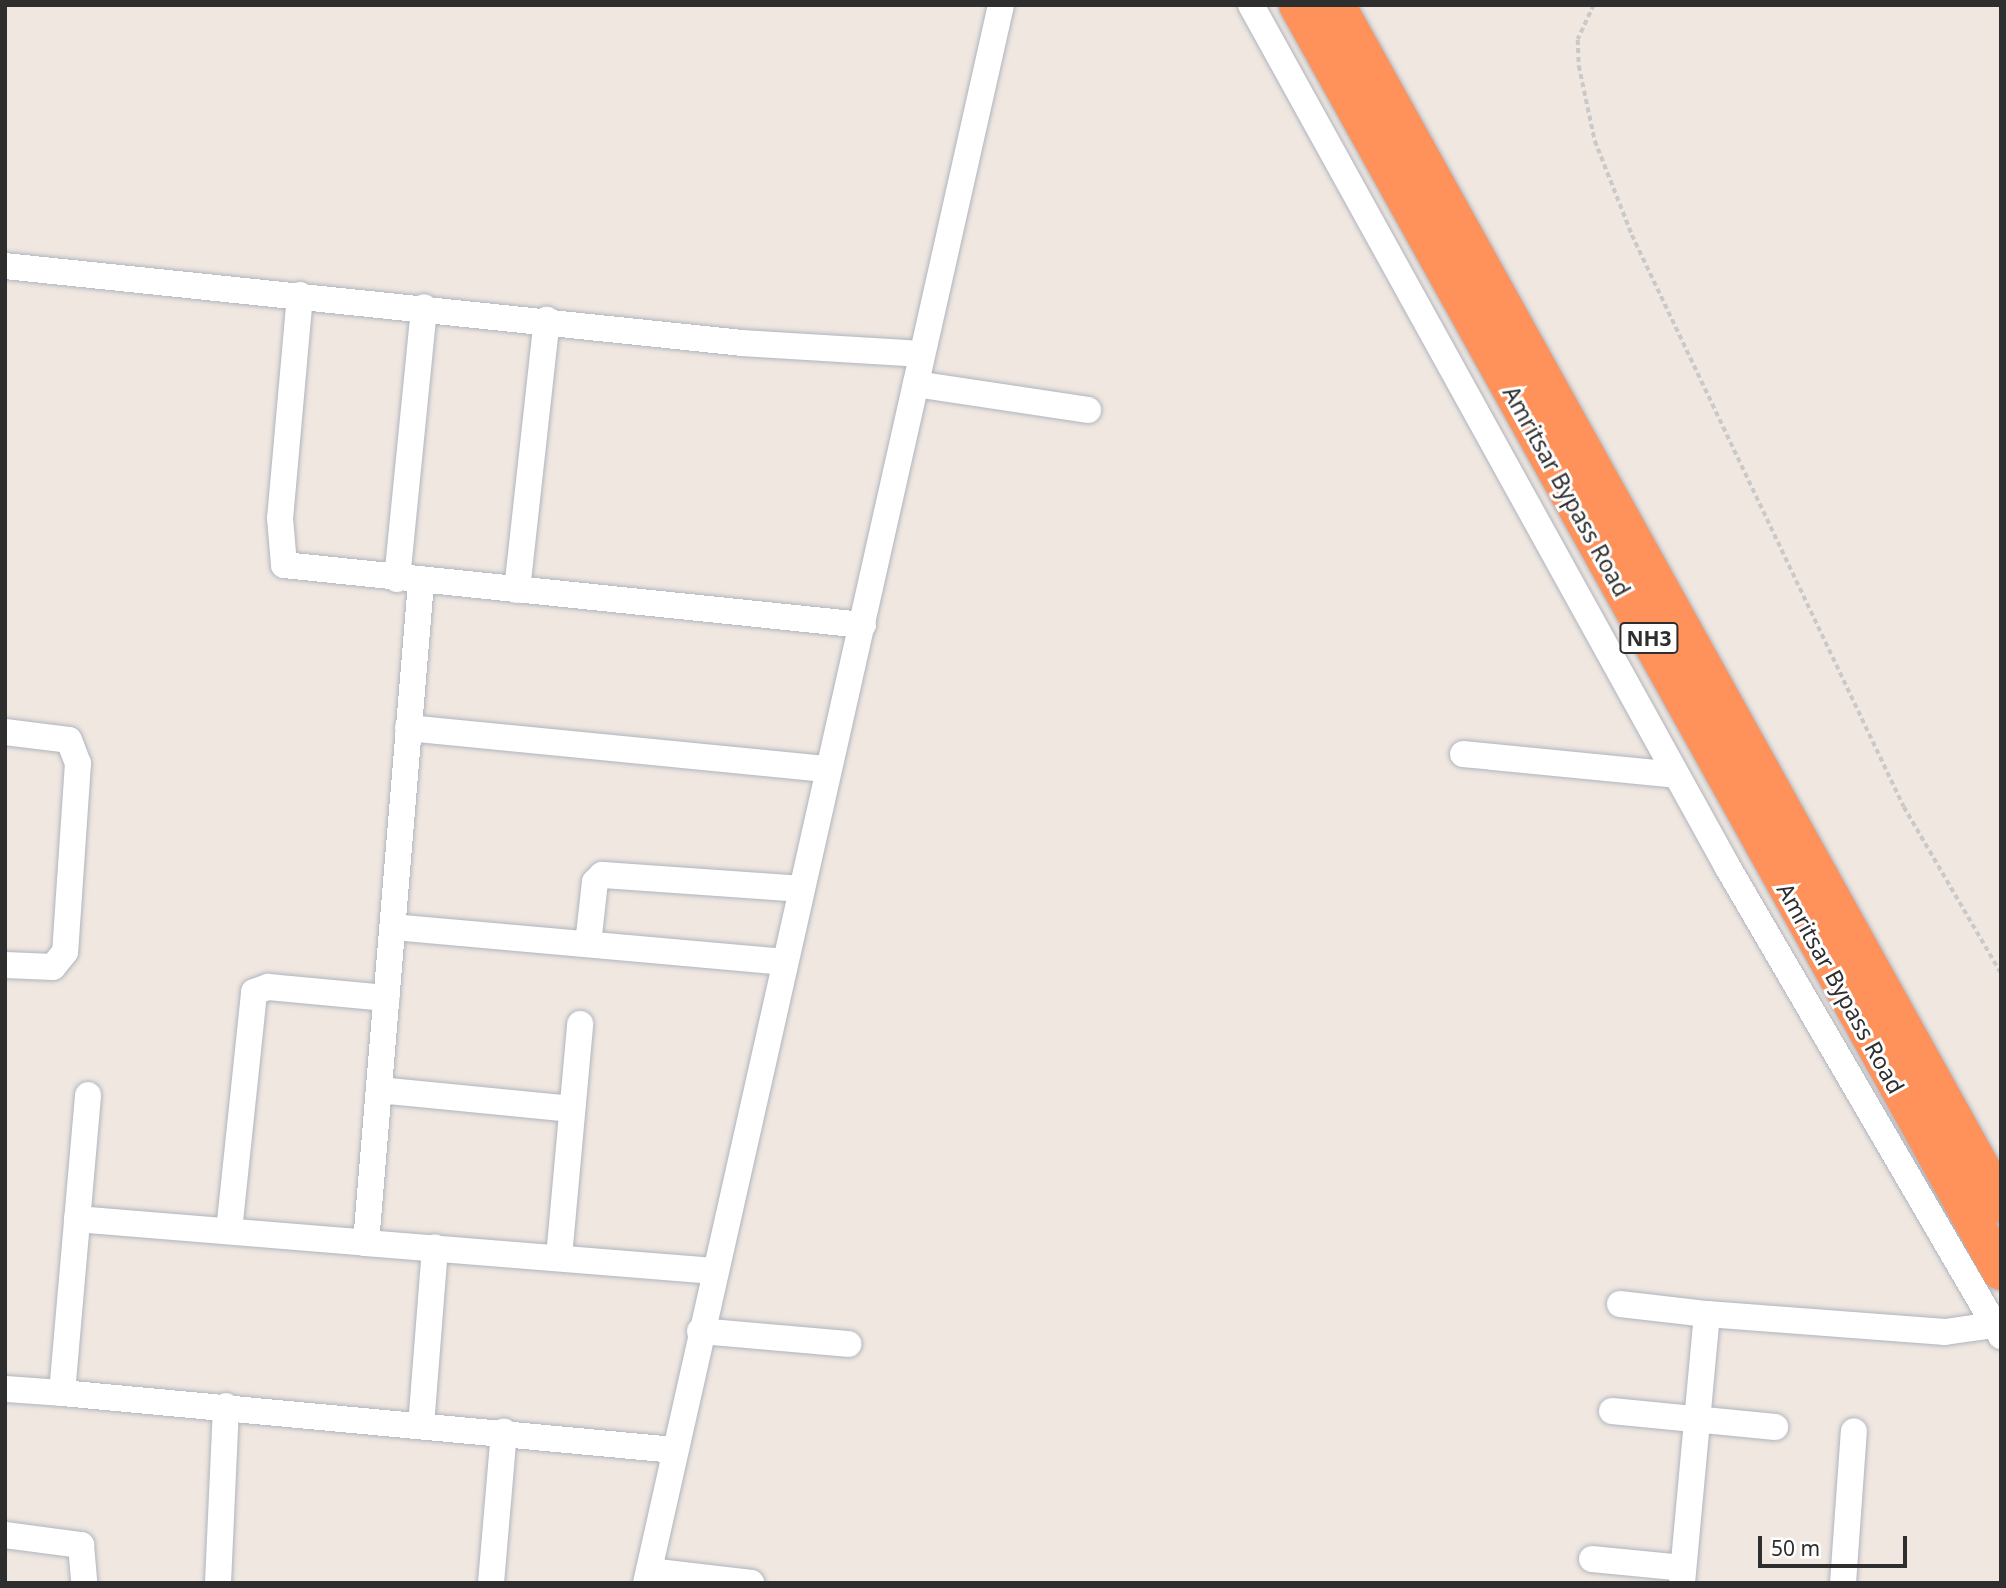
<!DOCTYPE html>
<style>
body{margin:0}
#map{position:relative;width:2006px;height:1588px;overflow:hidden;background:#efe7e0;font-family:"Noto Sans",sans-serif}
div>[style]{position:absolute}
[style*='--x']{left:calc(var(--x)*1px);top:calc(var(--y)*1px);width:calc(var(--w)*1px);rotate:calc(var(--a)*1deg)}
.path>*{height:3.5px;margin-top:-1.75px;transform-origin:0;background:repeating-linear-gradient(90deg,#c9c9c9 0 5px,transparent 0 8.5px)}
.roads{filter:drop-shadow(0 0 2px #b0b4be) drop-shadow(0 0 2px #b0b4be)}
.minor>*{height:26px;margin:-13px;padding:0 13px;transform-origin:13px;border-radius:13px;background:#fff}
.highway>*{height:38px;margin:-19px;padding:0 19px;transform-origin:19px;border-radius:19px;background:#ff915b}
span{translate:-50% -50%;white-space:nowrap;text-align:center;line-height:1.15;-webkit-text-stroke:6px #fff;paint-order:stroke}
.shield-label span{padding:2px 5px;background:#fff;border:2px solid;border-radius:5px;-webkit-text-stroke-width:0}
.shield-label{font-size:21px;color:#2e2e2e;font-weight:700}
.street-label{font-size:23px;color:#2e2e2e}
.frame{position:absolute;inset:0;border:7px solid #2e2e2e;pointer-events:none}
.scale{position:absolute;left:1758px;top:1536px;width:149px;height:32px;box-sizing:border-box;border:4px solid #2e2e2e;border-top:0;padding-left:9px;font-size:21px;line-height:24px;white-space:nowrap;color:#2e2e2e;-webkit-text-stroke:5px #fff;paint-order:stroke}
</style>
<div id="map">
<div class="path">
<div style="--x:1594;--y:5;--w:38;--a:115"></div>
<div style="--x:1578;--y:40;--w:26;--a:88"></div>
<div style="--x:1579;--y:66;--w:77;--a:78"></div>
<div style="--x:1595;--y:141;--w:101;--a:68.5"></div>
<div style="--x:1632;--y:235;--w:633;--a:64.57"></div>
<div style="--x:1904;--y:807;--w:192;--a:59.7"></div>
</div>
<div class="roads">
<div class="minor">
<div style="--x:1251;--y:5;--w:984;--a:61.06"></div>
<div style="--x:1727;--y:866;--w:544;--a:59.76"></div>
<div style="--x:5;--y:266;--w:741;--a:5.96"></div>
<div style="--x:742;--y:343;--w:180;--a:3.5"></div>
<div style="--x:300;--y:295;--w:224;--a:95.1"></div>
<div style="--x:280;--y:518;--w:47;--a:85.1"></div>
<div style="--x:284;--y:565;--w:582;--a:5.92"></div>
<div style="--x:916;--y:384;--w:174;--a:8.6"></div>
<div style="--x:397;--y:579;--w:273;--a:-84.3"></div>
<div style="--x:517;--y:590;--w:272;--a:-83.7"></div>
<div style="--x:408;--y:728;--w:422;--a:5.6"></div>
<div style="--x:5;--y:732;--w:64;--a:7.1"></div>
<div style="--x:69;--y:740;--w:25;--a:69"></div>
<div style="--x:78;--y:763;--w:189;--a:93.9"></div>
<div style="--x:65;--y:952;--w:19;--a:129"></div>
<div style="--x:53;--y:967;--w:48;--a:-177.6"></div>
<div style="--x:1463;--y:754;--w:214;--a:5.6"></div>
<div style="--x:393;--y:927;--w:392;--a:5.1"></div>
<div style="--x:588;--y:944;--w:62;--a:-83.6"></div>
<div style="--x:595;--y:882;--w:10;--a:-45"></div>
<div style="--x:602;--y:875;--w:199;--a:4"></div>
<div style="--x:379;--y:1090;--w:194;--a:5.6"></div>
<div style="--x:77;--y:1219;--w:290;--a:4.7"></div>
<div style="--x:366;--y:1243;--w:663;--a:-85.24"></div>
<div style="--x:229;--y:1231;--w:240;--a:-84"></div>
<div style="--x:254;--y:992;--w:15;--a:-20"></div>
<div style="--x:268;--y:987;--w:119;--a:5.3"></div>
<div style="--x:366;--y:1243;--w:349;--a:4.6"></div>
<div style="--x:559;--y:1257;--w:234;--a:-84.8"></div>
<div style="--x:1620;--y:1304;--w:88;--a:6.6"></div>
<div style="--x:700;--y:1331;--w:149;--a:5"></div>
<div style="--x:5;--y:1389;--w:57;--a:4"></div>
<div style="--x:62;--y:1393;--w:299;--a:-85"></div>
<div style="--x:62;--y:1393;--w:615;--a:5.32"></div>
<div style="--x:1612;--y:1411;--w:164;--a:5.6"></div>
<div style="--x:421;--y:1426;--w:179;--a:-85.5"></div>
<div style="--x:5;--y:1535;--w:77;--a:7.5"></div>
<div style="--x:81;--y:1545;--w:38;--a:85"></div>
<div style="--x:1592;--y:1559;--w:91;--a:5.6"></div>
<div style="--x:649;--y:1571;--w:103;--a:6.7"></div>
<div style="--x:218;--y:1583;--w:177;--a:-87.4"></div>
<div style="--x:491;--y:1583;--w:152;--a:-85.1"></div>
<div style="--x:646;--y:1583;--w:1617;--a:-77.32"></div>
<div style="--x:1682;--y:1583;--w:270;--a:-84.7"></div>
<div style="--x:1707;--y:1314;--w:239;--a:4.3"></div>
<div style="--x:1945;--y:1332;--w:57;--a:-8.1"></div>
<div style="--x:1843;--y:1583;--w:152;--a:-85.9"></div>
</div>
<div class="highway">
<div style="--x:1298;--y:5;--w:1448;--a:60.96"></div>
<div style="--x:1336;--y:5;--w:1371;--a:60.99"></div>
</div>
</div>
<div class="shield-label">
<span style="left:1649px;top:638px">NH3</span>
</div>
<div class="street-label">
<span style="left:1567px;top:491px;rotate:61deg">Amritsar Bypass Road</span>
<span style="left:1841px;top:988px;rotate:61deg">Amritsar Bypass Road</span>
</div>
<div class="frame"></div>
<div class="scale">50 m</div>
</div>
